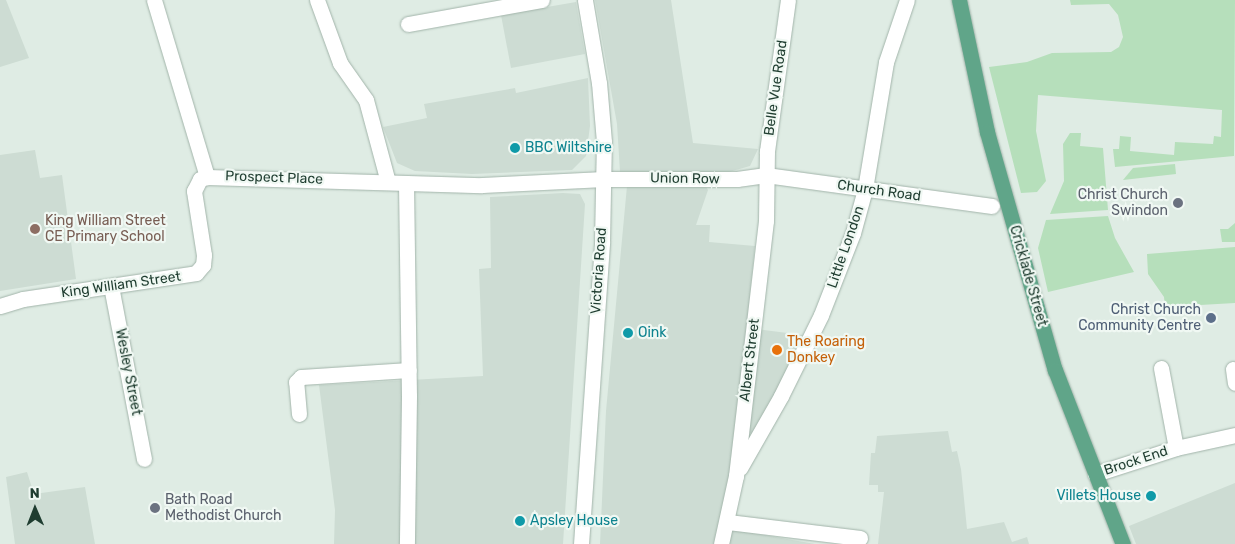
<!DOCTYPE html>
<style>
body{margin:0}
#map{position:relative;width:1235px;height:544px;overflow:hidden;background:#dfece4;font-family:Rubik,sans-serif}
div>[style]{position:absolute}
[style*='--x']{left:calc(var(--x)*1px);top:calc(var(--y)*1px);width:calc(var(--w)*1px);rotate:calc(var(--a)*1deg)}
.built>*{inset:0;background:#cddcd3}
.green>*{inset:0;background:#b6dfbb}
.roads{filter:drop-shadow(0 0 1px #a2b4aa) drop-shadow(0 0 1px #a2b4aa)}
.minor>*{height:15px;margin:-7.5px;padding:0 7.5px;transform-origin:7.5px;border-radius:7.5px;background:#fff}
.major>*{height:15px;margin:-7.5px;padding:0 7.5px;transform-origin:7.5px;border-radius:7.5px;background:#60a589}
.dots>*{width:14px;height:14px;translate:-50% -50%;box-sizing:border-box;border:2px solid #f0f8f3;border-radius:50%}
span{translate:-50% -50%;white-space:nowrap;text-align:center;line-height:1.15;-webkit-text-stroke:4.5px #f0f8f3;paint-order:stroke}
.street-label{font-size:14px;color:#1f3d30}
.culture-label{font-size:14px;color:#0d838f}
.left{translate:0 -50%;text-align:left}
.right{translate:-100% -50%;text-align:right}
.worship-label{font-size:14px;color:#5b616d}
.education-label{font-size:14px;color:#785e54}
.service-label{font-size:14px;color:#4e5e75}
.food-label{font-size:14px;color:#c56008}
.north{position:absolute;left:10px;top:484px;width:50px;height:50px;-webkit-text-stroke:4px #f0f8f3;paint-order:stroke;rotate:359deg;font-size:14px;font-weight:700;line-height:20px;text-align:center;color:#1f3d30}
.north::after{content:'';display:block;margin:auto;width:18px;height:22px;background:#1f3d30;clip-path:polygon(50% 0,100% 100%,50% 72%,0 100%)}
</style>
<div id="map">
<div class="built">
<div style="clip-path:polygon(0 0,6px 0,29px 58px,0 67px)"></div>
<div style="clip-path:polygon(595px 0,671px 0,693px 143px,758px 149px,750px 166px,729px 172px,620px 172px,617px 124px)"></div>
<div style="clip-path:polygon(576px 2px,585px 54px,511px 68px,501px 15px)"></div>
<div style="clip-path:polygon(588px 78px,590px 126px,586px 156px,572px 170px,472px 174px,415px 171px,397px 163px,383px 127px,427px 118px,424px 104px,515px 88px,516px 93px)"></div>
<div style="clip-path:polygon(35px 150px,40px 178px,62px 175px,76px 279px,0 291px,0 155px)"></div>
<div style="clip-path:polygon(705px 185px,708px 190px,696px 225px,710px 225px,709px 242px,755px 246px,733px 458px,716px 544px,600px 544px,606px 411px,627px 186px)"></div>
<div style="clip-path:polygon(563px 193px,580px 194px,585px 204px,563px 544px,334px 544px,335px 510px,319px 385px,483px 376px,479px 269px,491px 268px,490px 197px)"></div>
<div style="clip-path:polygon(756px 329px,803px 335px,755px 435px,745px 431px)"></div>
<div style="clip-path:polygon(948px 431px,952px 452px,957px 451px,961px 469px,967px 529px,1004px 522px,1012px 542px,1027px 537px,1029px 544px,878px 544px,884px 492px,878px 492px,878px 485px,869px 485px,871px 453px,875px 453px,877px 436px)"></div>
<div style="clip-path:polygon(27px 472px,34px 494px,85px 487px,95px 544px,15px 544px,6px 477px)"></div>
<div style="clip-path:polygon(1235px 483px,1235px 544px,1136px 544px,1129px 526px)"></div>
<div style="clip-path:polygon(731px 529px,815px 544px,727px 544px)"></div>
</div>
<div class="green">
<div style="clip-path:polygon(1070px 0,1235px 0,1234px 156px,1115px 167px,1113px 149px,1119px 149px,1120px 136px,1131px 137px,1130px 151px,1174px 155px,1175px 142px,1213px 144px,1214px 136px,1221px 137px,1222px 110px,1038px 95px,1036px 131px,1046px 181px,1037px 192px,1021px 193px,989px 67px,1027px 62px,1052px 53px,1111px 52px,1119px 47px,1123px 37px,1118px 15px,1109px 4px,1071px 5px)"></div>
<div style="clip-path:polygon(1070px 133px,1081px 133px,1080px 146px,1103px 148px,1108px 210px,1050px 214px,1064px 181px,1063px 144px)"></div>
<div style="clip-path:polygon(1175px 164px,1176px 174px,1123px 180px,1133px 168px)"></div>
<div style="clip-path:polygon(1108px 216px,1115px 238px,1134px 272px,1048px 292px,1038px 248px,1046px 220px)"></div>
<div style="clip-path:polygon(1235px 223px,1235px 242px,1222px 242px,1220px 229px,1228px 229px)"></div>
<div style="clip-path:polygon(1235px 247px,1235px 303px,1165px 307px,1164px 297px,1148px 274px,1147px 254px)"></div>
</div>
<div class="roads">
<div class="minor">
<div style="--x:154;--y:0;--w:185;--a:73.3"></div>
<div style="--x:317;--y:0;--w:67;--a:69.9"></div>
<div style="--x:340;--y:63;--w:45;--a:54.9"></div>
<div style="--x:366;--y:100;--w:85;--a:75"></div>
<div style="--x:408;--y:24;--w:136;--a:-10.2"></div>
<div style="--x:406;--y:183;--w:213;--a:89.2"></div>
<div style="--x:409;--y:396;--w:148;--a:90.8"></div>
<div style="--x:111;--y:286;--w:176;--a:79.2"></div>
<div style="--x:0;--y:306;--w:24;--a:-17"></div>
<div style="--x:23;--y:299;--w:175;--a:-8.5"></div>
<div style="--x:196;--y:273;--w:11;--a:-49"></div>
<div style="--x:203;--y:265;--w:10;--a:-84"></div>
<div style="--x:204;--y:255;--w:65;--a:-98.9"></div>
<div style="--x:194;--y:191;--w:13;--a:-63"></div>
<div style="--x:200;--y:179;--w:7;--a:-16"></div>
<div style="--x:207;--y:177;--w:275;--a:1.7"></div>
<div style="--x:482;--y:185;--w:122;--a:-2.8"></div>
<div style="--x:604;--y:179;--w:133;--a:0"></div>
<div style="--x:737;--y:179;--w:29;--a:-8"></div>
<div style="--x:766;--y:175;--w:228;--a:7.8"></div>
<div style="--x:1161;--y:368;--w:81;--a:79.4"></div>
<div style="--x:1233;--y:369;--w:14;--a:82"></div>
<div style="--x:299;--y:414;--w:32;--a:-95"></div>
<div style="--x:296;--y:382;--w:7;--a:-45"></div>
<div style="--x:301;--y:377;--w:108;--a:-3.7"></div>
<div style="--x:740;--y:468;--w:83;--a:-60.3"></div>
<div style="--x:781;--y:396;--w:90;--a:-63.7"></div>
<div style="--x:821;--y:315;--w:88;--a:-68.7"></div>
<div style="--x:853;--y:233;--w:46;--a:-74.7"></div>
<div style="--x:865;--y:189;--w:129;--a:-80.6"></div>
<div style="--x:886;--y:62;--w:65;--a:-71.3"></div>
<div style="--x:1095;--y:474;--w:85;--a:-17.8"></div>
<div style="--x:1176;--y:448;--w:60;--a:-12.4"></div>
<div style="--x:728;--y:522;--w:133;--a:6.9"></div>
<div style="--x:581;--y:544;--w:303;--a:-86"></div>
<div style="--x:602;--y:242;--w:100;--a:-88.9"></div>
<div style="--x:604;--y:142;--w:59;--a:-94.8"></div>
<div style="--x:599;--y:83;--w:84;--a:-99.6"></div>
<div style="--x:721;--y:544;--w:70;--a:-77.6"></div>
<div style="--x:736;--y:476;--w:257;--a:-83.3"></div>
<div style="--x:766;--y:221;--w:70;--a:-89.2"></div>
<div style="--x:767;--y:151;--w:152;--a:-82.1"></div>
</div>
<div class="major">
<div style="--x:959;--y:0;--w:135;--a:78"></div>
<div style="--x:987;--y:132;--w:248;--a:74.1"></div>
<div style="--x:1055;--y:370;--w:187;--a:68.7"></div>
</div>
</div>
<div class="dots">
<div style="left:515px;top:148px;background:#0f9aa8"></div>
<div style="left:1178px;top:203px;background:#6b7280"></div>
<div style="left:35px;top:229px;background:#8d6e63"></div>
<div style="left:1211px;top:318px;background:#5c6f8a"></div>
<div style="left:628px;top:333px;background:#0f9aa8"></div>
<div style="left:777px;top:350px;background:#e8710a"></div>
<div style="left:1151px;top:496px;background:#0f9aa8"></div>
<div style="left:155px;top:508px;background:#6b7280"></div>
<div style="left:520px;top:521px;background:#0f9aa8"></div>
</div>
<div class="street-label">
<span style="left:776px;top:88px;rotate:-82deg">Belle Vue Road</span>
<span style="left:274px;top:178px;rotate:2deg">Prospect Place</span>
<span style="left:685px;top:179px;rotate:1deg">Union Row</span>
<span style="left:879px;top:191px;rotate:8deg">Church Road</span>
<span style="left:846px;top:247px;rotate:-71deg">Little London</span>
<span style="left:599px;top:271px;rotate:-86deg">Victoria Road</span>
<span style="left:1028px;top:276px;rotate:74deg">Cricklade Street</span>
<span style="left:121px;top:285px;rotate:-8deg">King William Street</span>
<span style="left:750px;top:360px;rotate:-83deg">Albert Street</span>
<span style="left:128px;top:372px;rotate:79deg">Wesley Street</span>
<span style="left:1136px;top:461px;rotate:-18deg">Brock End</span>
</div>
<div class="culture-label">
<span class="left" style="left:525px;top:148px">BBC Wiltshire</span>
<span class="left" style="left:638px;top:333px">Oink</span>
<span class="right" style="left:1141px;top:496px">Villets House</span>
<span class="left" style="left:530px;top:521px">Apsley House</span>
</div>
<div class="worship-label">
<span class="right" style="left:1168px;top:203px">Christ Church<br>Swindon</span>
<span class="left" style="left:165px;top:508px">Bath Road<br>Methodist Church</span>
</div>
<div class="education-label">
<span class="left" style="left:45px;top:229px">King William Street<br>CE Primary School</span>
</div>
<div class="service-label">
<span class="right" style="left:1201px;top:318px">Christ Church<br>Community Centre</span>
</div>
<div class="food-label">
<span class="left" style="left:787px;top:350px">The Roaring<br>Donkey</span>
</div>
<div class="north">N</div>
</div>
